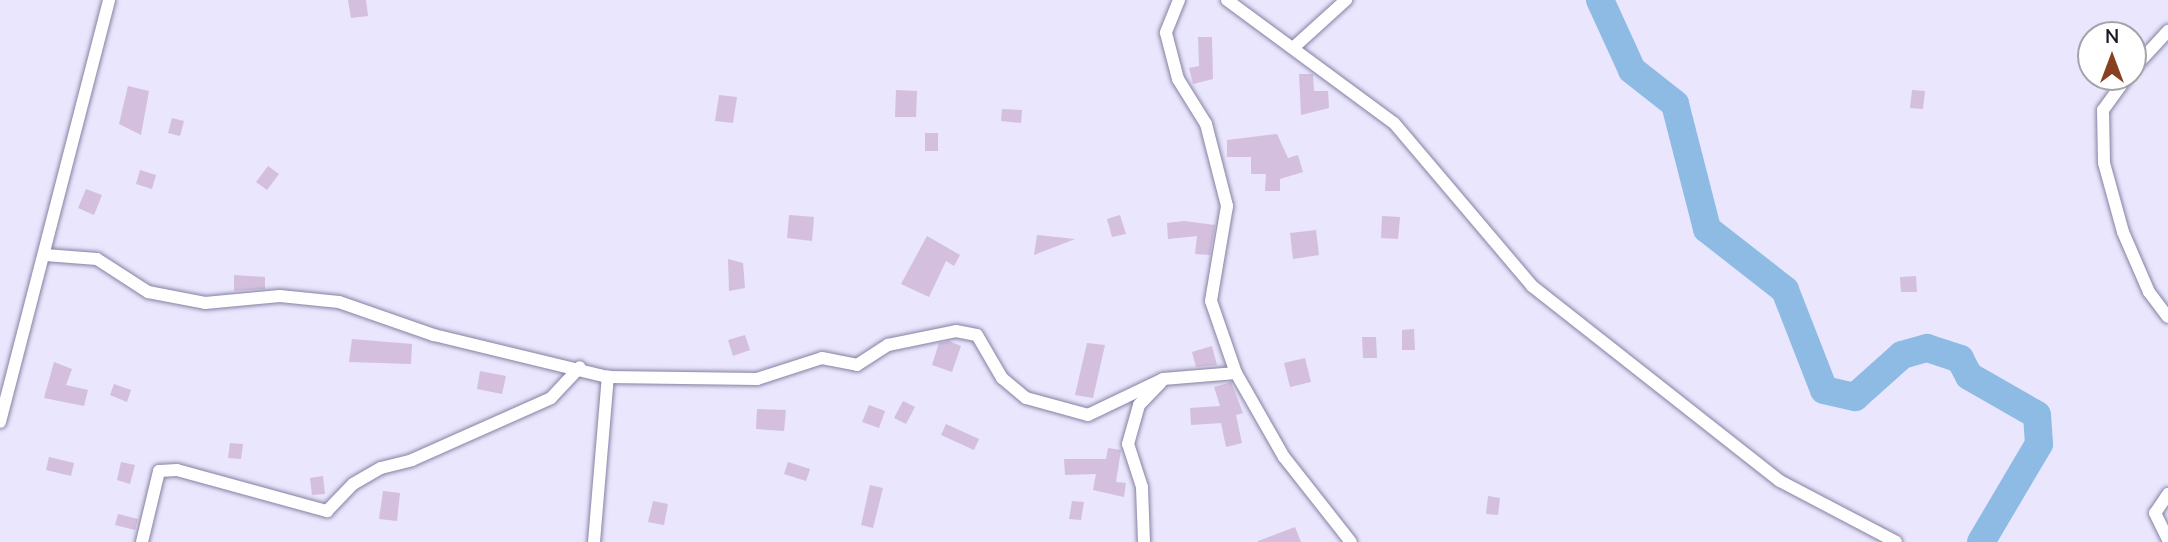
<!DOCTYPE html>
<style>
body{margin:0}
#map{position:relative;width:2168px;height:542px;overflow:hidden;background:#e9e6fd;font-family:"Nunito Sans",sans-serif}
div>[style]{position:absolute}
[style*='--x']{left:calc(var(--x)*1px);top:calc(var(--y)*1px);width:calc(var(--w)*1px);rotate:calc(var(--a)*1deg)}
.river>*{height:28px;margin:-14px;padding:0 14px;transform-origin:14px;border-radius:14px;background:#8ebbe4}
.building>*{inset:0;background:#d4bfdf}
.roads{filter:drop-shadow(0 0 2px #8581a2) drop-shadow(0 0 2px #8581a2)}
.street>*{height:12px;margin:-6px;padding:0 6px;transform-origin:6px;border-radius:6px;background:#fff}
span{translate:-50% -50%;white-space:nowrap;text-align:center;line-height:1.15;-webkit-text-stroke:5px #fff;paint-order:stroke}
.north{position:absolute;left:2077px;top:21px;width:70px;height:70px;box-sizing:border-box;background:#fff;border:2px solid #a4a3a9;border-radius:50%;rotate:0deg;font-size:19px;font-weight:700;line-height:28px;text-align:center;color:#1c1a27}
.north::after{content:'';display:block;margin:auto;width:24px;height:32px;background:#884021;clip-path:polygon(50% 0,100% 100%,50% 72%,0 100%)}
</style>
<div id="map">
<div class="river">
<div style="--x:1600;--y:0;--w:77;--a:65.4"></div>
<div style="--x:1632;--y:70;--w:55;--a:38.3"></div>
<div style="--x:1675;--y:104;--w:129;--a:75.6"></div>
<div style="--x:1707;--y:229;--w:99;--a:38"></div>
<div style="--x:1785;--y:290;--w:107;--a:68.7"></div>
<div style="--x:1824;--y:390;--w:32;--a:13"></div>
<div style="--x:1855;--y:397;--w:63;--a:-41.8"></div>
<div style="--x:1902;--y:355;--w:26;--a:-16"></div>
<div style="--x:1927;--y:348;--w:35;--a:18"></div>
<div style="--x:1960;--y:359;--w:19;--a:62"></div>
<div style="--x:1969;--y:376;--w:78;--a:29.8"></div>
<div style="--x:2037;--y:415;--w:29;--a:86"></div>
<div style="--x:2039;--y:444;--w:114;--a:120.6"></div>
</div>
<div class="building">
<div style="clip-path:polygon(348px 0,366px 0,368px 16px,351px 18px)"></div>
<div style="clip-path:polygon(1198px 37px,1212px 37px,1213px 79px,1193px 84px,1189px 68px,1199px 66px)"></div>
<div style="clip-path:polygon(1299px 74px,1313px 74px,1314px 91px,1328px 91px,1329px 108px,1301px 115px)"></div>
<div style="clip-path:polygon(128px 86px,149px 91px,141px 135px,119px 124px)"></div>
<div style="clip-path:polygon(896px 90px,917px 91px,916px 117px,895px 117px)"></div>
<div style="clip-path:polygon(1912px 90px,1925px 91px,1923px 109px,1910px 108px)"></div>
<div style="clip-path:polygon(719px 95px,737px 97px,733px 123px,715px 121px)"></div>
<div style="clip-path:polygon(1002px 109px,1022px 110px,1021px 123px,1001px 121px)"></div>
<div style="clip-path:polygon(172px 118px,184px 121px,180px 136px,168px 133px)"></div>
<div style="clip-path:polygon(925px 133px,938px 133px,938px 151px,925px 151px)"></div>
<div style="clip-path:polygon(1277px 134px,1288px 158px,1298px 155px,1303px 172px,1280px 179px,1280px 191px,1265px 191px,1266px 174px,1251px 174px,1251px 157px,1227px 157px,1227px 140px)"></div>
<div style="clip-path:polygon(268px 166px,279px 174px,267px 190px,256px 182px)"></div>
<div style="clip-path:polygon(140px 170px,156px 175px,152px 189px,136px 184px)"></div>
<div style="clip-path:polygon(86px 189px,102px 195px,94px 215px,78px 208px)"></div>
<div style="clip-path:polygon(789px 215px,814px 217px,812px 241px,787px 238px)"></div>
<div style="clip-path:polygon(1120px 215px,1126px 234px,1112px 237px,1107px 219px)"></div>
<div style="clip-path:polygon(1382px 216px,1400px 217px,1398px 239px,1381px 238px)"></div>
<div style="clip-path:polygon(1184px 221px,1215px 225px,1210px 255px,1195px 254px,1197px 236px,1168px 239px,1167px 223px)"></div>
<div style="clip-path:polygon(1316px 230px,1319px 255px,1293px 259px,1290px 233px)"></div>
<div style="clip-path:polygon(1037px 235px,1075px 239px,1034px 255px)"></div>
<div style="clip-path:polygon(927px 236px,960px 255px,954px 266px,946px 261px,929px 297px,901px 284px)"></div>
<div style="clip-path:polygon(728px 259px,743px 263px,745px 288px,729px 291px)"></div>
<div style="clip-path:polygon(234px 275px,265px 277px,265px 289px,234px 291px)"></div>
<div style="clip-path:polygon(1916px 276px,1917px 292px,1901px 292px,1900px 277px)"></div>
<div style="clip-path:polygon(1414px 329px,1415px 350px,1402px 350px,1402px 330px)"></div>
<div style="clip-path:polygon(745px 335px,750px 350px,733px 356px,728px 340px)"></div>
<div style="clip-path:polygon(1362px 337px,1376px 337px,1377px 358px,1363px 358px)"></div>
<div style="clip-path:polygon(352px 339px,412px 344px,411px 364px,349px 362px)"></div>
<div style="clip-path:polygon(949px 341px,961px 346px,952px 372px,932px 365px,939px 343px)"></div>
<div style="clip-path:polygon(1087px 343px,1105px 345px,1093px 398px,1075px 395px)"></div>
<div style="clip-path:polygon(1212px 346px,1217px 365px,1196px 367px,1192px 352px)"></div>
<div style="clip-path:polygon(1305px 358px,1311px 382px,1290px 387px,1284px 363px)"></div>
<div style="clip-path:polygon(54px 362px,72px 369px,66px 385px,88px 390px,84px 406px,44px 398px)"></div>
<div style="clip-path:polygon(480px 371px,506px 376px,502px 394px,477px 389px)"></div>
<div style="clip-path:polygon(1231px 382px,1243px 413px,1236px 415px,1242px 443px,1226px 447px,1221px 423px,1191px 425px,1190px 408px,1220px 406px,1214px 387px)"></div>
<div style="clip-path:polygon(114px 384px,131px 390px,127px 402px,110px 395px)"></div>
<div style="clip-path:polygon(903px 401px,915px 407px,906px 424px,894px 418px)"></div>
<div style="clip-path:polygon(869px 405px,885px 411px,879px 428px,862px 422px)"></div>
<div style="clip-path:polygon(757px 409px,786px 410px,784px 431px,756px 429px)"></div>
<div style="clip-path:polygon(946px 424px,979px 439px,974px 450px,941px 435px)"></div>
<div style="clip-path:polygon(230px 443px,243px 444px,241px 459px,228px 458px)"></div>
<div style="clip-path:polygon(1108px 448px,1121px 450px,1116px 482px,1126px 483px,1124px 497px,1093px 490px,1096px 474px,1065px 475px,1064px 459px,1106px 459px)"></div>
<div style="clip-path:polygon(49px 457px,74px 463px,71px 476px,46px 470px)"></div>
<div style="clip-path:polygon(121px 462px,135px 465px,130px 484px,117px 480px)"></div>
<div style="clip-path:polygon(788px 462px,810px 469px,806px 481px,784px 474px)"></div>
<div style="clip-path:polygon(323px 476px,325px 494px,312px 495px,310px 478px)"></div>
<div style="clip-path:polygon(870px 485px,883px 488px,873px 528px,861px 525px)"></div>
<div style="clip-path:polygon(383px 491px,400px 493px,397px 521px,379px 519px)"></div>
<div style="clip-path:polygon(1488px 496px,1500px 498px,1498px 515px,1486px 514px)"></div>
<div style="clip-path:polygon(653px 501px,668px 504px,664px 525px,648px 522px)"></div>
<div style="clip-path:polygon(1072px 501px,1084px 502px,1081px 520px,1069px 519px)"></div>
<div style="clip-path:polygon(118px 514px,138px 519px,135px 530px,115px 525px)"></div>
<div style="clip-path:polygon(1295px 527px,1301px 542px,1258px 542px,1258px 541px)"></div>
</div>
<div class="roads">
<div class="street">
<div style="--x:1179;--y:0;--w:35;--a:112"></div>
<div style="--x:1166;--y:33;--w:48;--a:75.4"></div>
<div style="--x:1178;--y:79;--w:53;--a:58.1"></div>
<div style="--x:1206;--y:124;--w:85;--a:75.6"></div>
<div style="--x:1227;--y:206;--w:96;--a:99.6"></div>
<div style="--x:1211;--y:301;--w:76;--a:70.9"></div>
<div style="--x:1236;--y:373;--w:97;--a:60.3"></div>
<div style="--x:1284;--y:457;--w:108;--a:51.8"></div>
<div style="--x:1227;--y:0;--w:207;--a:36.4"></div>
<div style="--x:1394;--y:123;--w:214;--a:49.7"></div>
<div style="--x:1532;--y:286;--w:315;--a:38.2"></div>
<div style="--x:1780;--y:481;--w:131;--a:27.7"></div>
<div style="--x:1293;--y:48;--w:72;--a:-42.2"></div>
<div style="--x:2133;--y:69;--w:52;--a:-47.4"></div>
<div style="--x:2127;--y:77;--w:41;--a:126"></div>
<div style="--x:2103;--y:110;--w:53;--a:88.9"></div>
<div style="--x:2104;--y:163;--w:72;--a:74.6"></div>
<div style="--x:2123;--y:232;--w:65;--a:66.6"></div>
<div style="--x:2149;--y:292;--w:31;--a:53"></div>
<div style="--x:45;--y:255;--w:52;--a:4.4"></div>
<div style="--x:97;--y:259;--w:61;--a:32.9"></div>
<div style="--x:148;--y:292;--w:58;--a:10.9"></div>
<div style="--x:205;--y:303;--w:75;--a:-5.3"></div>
<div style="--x:280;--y:296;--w:59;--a:5.8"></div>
<div style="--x:339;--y:302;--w:101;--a:19.2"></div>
<div style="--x:434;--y:335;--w:179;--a:13.6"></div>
<div style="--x:608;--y:377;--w:149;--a:0.8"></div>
<div style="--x:757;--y:379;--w:68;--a:-17.9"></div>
<div style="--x:822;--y:358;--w:36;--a:11"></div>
<div style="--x:857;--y:365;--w:37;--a:-33"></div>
<div style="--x:888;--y:345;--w:69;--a:-11.6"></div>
<div style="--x:956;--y:331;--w:21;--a:11"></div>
<div style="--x:977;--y:335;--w:50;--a:59.8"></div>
<div style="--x:1002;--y:378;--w:31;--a:40"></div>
<div style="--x:1026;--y:398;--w:64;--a:15.3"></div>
<div style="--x:1088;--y:415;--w:83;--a:-25.6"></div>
<div style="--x:1163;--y:379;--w:73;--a:-4.7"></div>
<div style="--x:0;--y:422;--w:436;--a:-75.5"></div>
<div style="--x:2168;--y:494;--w:23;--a:124"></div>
<div style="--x:2155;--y:513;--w:30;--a:64"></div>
<div style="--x:142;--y:542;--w:73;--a:-76.5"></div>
<div style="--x:159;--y:471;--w:18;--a:-3"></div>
<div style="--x:177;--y:470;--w:156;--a:15.3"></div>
<div style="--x:327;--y:511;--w:37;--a:-46"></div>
<div style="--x:353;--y:484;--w:32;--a:-30"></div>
<div style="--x:381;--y:468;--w:32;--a:-14"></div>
<div style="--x:412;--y:460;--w:152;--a:-24"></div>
<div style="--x:551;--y:398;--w:42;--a:-46.9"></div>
<div style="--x:594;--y:542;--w:166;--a:-85.2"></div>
<div style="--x:1144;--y:542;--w:55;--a:-92.1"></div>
<div style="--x:1142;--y:487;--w:45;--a:-108"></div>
<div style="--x:1128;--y:444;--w:41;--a:-74.2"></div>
<div style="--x:1139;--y:405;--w:32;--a:-46"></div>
</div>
</div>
<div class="north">N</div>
</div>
